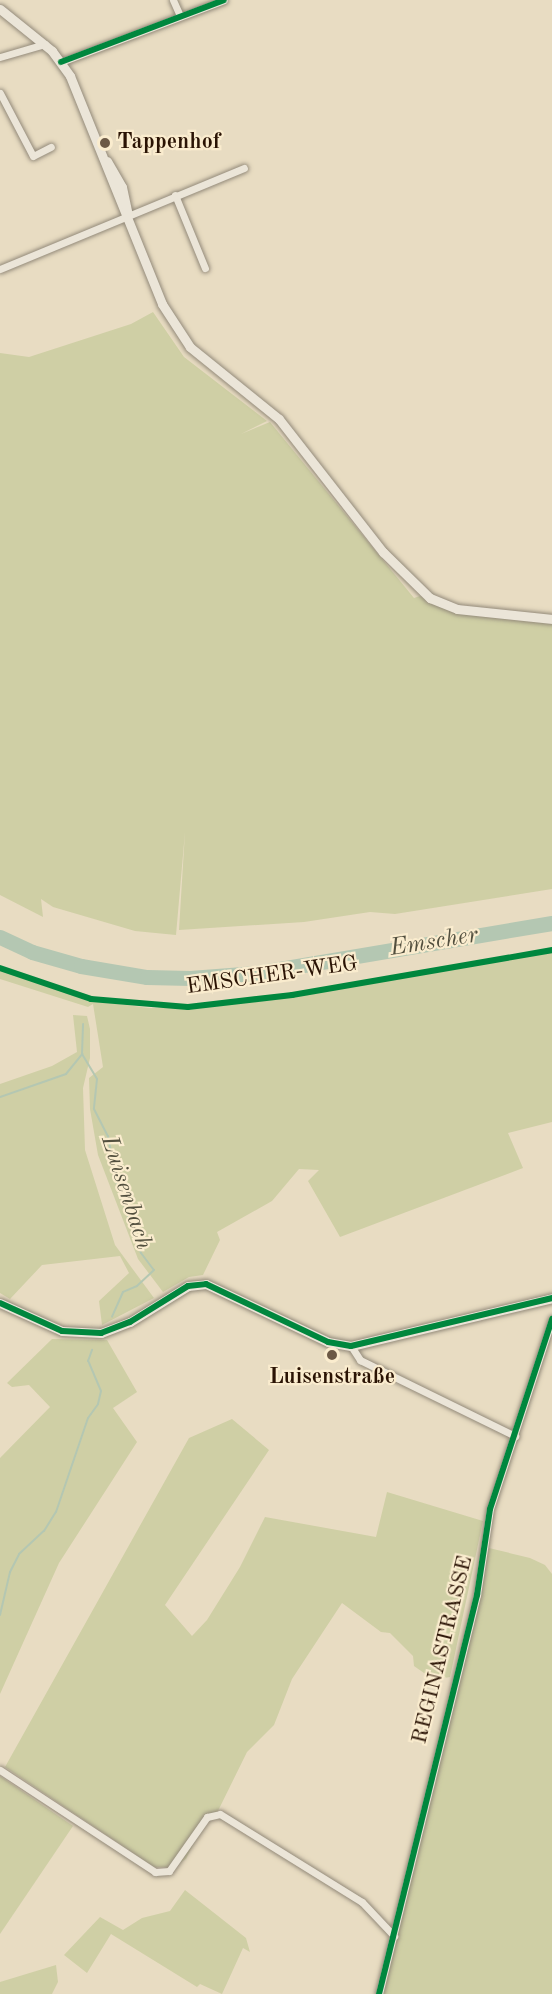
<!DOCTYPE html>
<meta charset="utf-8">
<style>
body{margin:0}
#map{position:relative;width:552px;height:1994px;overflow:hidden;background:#e8dcc2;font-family:"Old Standard TT",serif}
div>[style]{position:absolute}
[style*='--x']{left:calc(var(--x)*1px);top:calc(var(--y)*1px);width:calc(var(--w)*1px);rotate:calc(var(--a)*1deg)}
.green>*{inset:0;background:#cfcfa5}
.stream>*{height:2px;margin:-1px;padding:0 1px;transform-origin:1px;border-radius:1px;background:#b4c7b2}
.river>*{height:15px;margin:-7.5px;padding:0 7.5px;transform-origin:7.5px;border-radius:7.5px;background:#b4c7b2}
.roads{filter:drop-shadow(0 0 2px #938a7a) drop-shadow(0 0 2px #938a7a)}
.minor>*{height:7px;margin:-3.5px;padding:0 3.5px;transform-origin:3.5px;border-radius:3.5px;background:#ebe5d8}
.secondary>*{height:9px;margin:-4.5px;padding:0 4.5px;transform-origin:4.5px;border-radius:4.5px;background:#ebe5d8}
.cycleway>*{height:6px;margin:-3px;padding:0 3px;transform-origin:3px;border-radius:3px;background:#00873e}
.dots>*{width:16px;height:16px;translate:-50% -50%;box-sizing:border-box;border:3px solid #faecce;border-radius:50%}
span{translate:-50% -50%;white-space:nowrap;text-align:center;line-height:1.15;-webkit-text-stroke:4.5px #faecce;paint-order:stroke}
.poi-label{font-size:22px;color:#2a1304;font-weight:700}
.left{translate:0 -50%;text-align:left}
.street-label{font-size:22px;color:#2a1304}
.water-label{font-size:24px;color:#524f3e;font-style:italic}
</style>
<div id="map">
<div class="green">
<div style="clip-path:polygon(153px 312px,184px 357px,267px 421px,241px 434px,270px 422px,414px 598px,420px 596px,446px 609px,468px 615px,552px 624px,552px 889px,395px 914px,370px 912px,304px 922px,179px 930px,185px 832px,176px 935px,135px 931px,53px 907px,41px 899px,43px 917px,0 895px,0 353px,29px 357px,131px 324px)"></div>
<div style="clip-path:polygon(552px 951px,552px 1122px,508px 1133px,523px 1168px,340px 1237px,308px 1181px,319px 1170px,299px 1169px,272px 1201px,217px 1232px,220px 1240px,203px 1275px,189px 1277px,163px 1292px,138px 1259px,98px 1155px,90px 1109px,89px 1078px,103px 1067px,93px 1004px,88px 1007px,0 979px,0 969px,89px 1000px,149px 1008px,199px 1008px,271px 1000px)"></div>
<div style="clip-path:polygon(73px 1015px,87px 1016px,90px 1029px,90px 1058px,83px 1088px,85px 1150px,115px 1245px,154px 1298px,102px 1325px,99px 1301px,129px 1273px,120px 1256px,42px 1265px,10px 1299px,0 1293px,0 1084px,52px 1066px,77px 1052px)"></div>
<div style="clip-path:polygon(52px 1339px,107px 1340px,137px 1392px,113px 1408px,137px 1442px,59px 1563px,0 1694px,0 1458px,50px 1407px,29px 1385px,12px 1387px,7px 1383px)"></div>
<div style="clip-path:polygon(232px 1419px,269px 1450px,165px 1605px,192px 1636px,207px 1620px,240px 1567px,265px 1517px,376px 1537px,387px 1492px,483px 1521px,450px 1677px,439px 1679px,424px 1673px,414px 1666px,413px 1656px,390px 1633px,381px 1632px,342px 1603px,292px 1679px,274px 1725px,247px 1752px,215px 1817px,208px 1814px,186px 1859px,173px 1867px,154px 1867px,5px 1767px,189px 1438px)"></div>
<div style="clip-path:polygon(489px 1548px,530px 1558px,545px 1565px,552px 1574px,552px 1994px,380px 1994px)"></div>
<div style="clip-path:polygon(0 1776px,73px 1826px,0 1934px)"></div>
<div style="clip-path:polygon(185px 1890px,246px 1938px,250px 1952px,243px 1948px,222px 1994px,200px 1984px,197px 1987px,111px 1934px,87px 1973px,64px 1955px,100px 1917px,123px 1930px,142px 1918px,170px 1911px)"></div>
<div style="clip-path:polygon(56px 1965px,58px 1982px,52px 1994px,0 1994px,0 1982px)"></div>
</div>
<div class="stream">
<div style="--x:82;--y:1054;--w:29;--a:59"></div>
<div style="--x:97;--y:1079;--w:30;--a:96"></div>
<div style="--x:94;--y:1109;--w:30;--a:63"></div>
<div style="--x:108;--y:1136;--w:50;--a:79.6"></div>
<div style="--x:117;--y:1185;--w:72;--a:70.6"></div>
<div style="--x:141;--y:1253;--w:21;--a:53"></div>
<div style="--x:154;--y:1270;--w:23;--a:137"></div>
<div style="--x:137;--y:1286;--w:15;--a:157"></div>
<div style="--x:123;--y:1292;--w:27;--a:114"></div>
<div style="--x:0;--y:1097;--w:70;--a:-19.2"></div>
<div style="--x:66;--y:1074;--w:26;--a:-51"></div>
<div style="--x:82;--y:1054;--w:30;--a:-88"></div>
<div style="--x:0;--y:1615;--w:44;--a:-76.9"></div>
<div style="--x:10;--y:1572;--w:20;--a:-63"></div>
<div style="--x:19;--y:1554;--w:34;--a:-43"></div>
<div style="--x:44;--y:1531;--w:22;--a:-58"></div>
<div style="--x:56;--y:1512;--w:99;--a:-71.2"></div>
<div style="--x:88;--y:1418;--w:17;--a:-54"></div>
<div style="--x:98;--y:1404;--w:13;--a:-77"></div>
<div style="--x:101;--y:1391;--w:33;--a:-113"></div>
<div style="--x:88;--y:1361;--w:12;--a:-70"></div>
</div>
<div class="river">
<div style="--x:0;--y:937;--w:35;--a:25"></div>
<div style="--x:32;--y:952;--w:51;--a:15.9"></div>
<div style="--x:81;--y:966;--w:67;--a:9.5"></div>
<div style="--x:147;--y:977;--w:43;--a:1.3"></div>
<div style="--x:190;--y:978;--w:66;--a:-4.3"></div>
<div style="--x:256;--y:973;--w:300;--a:-9.6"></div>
</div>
<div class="roads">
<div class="minor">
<div style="--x:173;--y:0;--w:17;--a:66"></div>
<div style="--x:0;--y:57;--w:47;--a:-16.1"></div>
<div style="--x:61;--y:62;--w:174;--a:-20.8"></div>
<div style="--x:0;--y:93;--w:71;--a:62.4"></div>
<div style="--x:33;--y:156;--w:20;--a:-27"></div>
<div style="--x:175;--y:195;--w:79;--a:67.7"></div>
<div style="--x:0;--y:269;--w:264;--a:-22.5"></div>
<div style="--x:351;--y:1346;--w:17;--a:57"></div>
<div style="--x:360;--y:1360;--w:173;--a:26.1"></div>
<div style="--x:0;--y:1770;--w:186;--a:33.3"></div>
<div style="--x:155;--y:1872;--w:14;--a:-4"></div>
<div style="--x:169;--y:1871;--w:66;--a:-54.9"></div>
<div style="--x:207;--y:1817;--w:13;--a:-13"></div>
<div style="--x:220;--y:1814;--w:167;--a:31.8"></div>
<div style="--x:362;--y:1902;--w:47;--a:46.7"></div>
<div style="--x:379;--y:1994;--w:411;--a:-76.2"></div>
<div style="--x:477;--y:1595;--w:87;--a:-81.4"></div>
<div style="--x:490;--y:1509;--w:200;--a:-71.9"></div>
</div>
<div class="secondary">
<div style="--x:0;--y:9;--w:67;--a:38.9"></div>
<div style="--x:52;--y:51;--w:31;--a:54"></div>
<div style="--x:70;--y:76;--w:246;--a:68"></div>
<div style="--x:162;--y:304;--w:51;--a:56.9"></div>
<div style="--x:190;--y:347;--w:114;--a:39"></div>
<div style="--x:279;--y:419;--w:169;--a:52"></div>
<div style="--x:383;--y:552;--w:66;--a:44.4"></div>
<div style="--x:430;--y:598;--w:29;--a:22"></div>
<div style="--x:457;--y:609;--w:96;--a:6"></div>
<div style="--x:107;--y:161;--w:30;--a:60"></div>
<div style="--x:122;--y:187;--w:25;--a:78"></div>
<div style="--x:0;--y:1303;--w:68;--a:24.3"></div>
<div style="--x:62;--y:1331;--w:39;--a:3"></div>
<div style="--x:101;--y:1333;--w:31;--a:-21"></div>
<div style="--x:130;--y:1322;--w:68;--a:-31.8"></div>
<div style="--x:188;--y:1286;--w:18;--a:-6"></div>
<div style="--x:206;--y:1284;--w:135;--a:25.4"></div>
<div style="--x:328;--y:1342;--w:23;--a:10"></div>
<div style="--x:351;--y:1346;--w:207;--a:-13.4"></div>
</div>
</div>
<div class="cycleway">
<div style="--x:61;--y:62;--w:174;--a:-20.8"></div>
<div style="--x:0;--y:968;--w:96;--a:18.8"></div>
<div style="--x:91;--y:999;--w:97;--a:4.7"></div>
<div style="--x:188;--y:1007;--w:105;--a:-6.6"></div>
<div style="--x:292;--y:995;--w:264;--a:-9.8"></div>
<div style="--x:0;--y:1303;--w:68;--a:24.3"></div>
<div style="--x:62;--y:1331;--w:39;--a:3"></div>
<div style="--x:101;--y:1333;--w:31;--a:-21"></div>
<div style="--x:130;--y:1322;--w:68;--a:-31.8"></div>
<div style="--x:188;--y:1286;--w:18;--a:-6"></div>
<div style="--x:206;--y:1284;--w:135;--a:25.4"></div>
<div style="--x:328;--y:1342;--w:23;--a:10"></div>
<div style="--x:351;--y:1346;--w:207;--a:-13.4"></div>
<div style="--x:379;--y:1994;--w:411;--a:-76.2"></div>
<div style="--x:477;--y:1595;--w:87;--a:-81.4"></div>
<div style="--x:490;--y:1509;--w:200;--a:-71.9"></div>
</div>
<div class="dots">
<div style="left:105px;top:143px;background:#6c5946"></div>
<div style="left:332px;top:1355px;background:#6c5946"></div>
</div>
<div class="poi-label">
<span class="left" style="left:117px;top:143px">Tappenhof</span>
<span style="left:332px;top:1378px">Luisenstraße</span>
</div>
<div class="street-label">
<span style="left:272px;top:976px;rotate:-8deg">EMSCHER-WEG</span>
<span style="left:443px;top:1650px;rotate:-76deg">REGINASTRASSE</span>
</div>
<div class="water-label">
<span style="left:434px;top:943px;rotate:-9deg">Emscher</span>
<span style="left:125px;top:1193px;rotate:72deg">Luisenbach</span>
</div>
</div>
